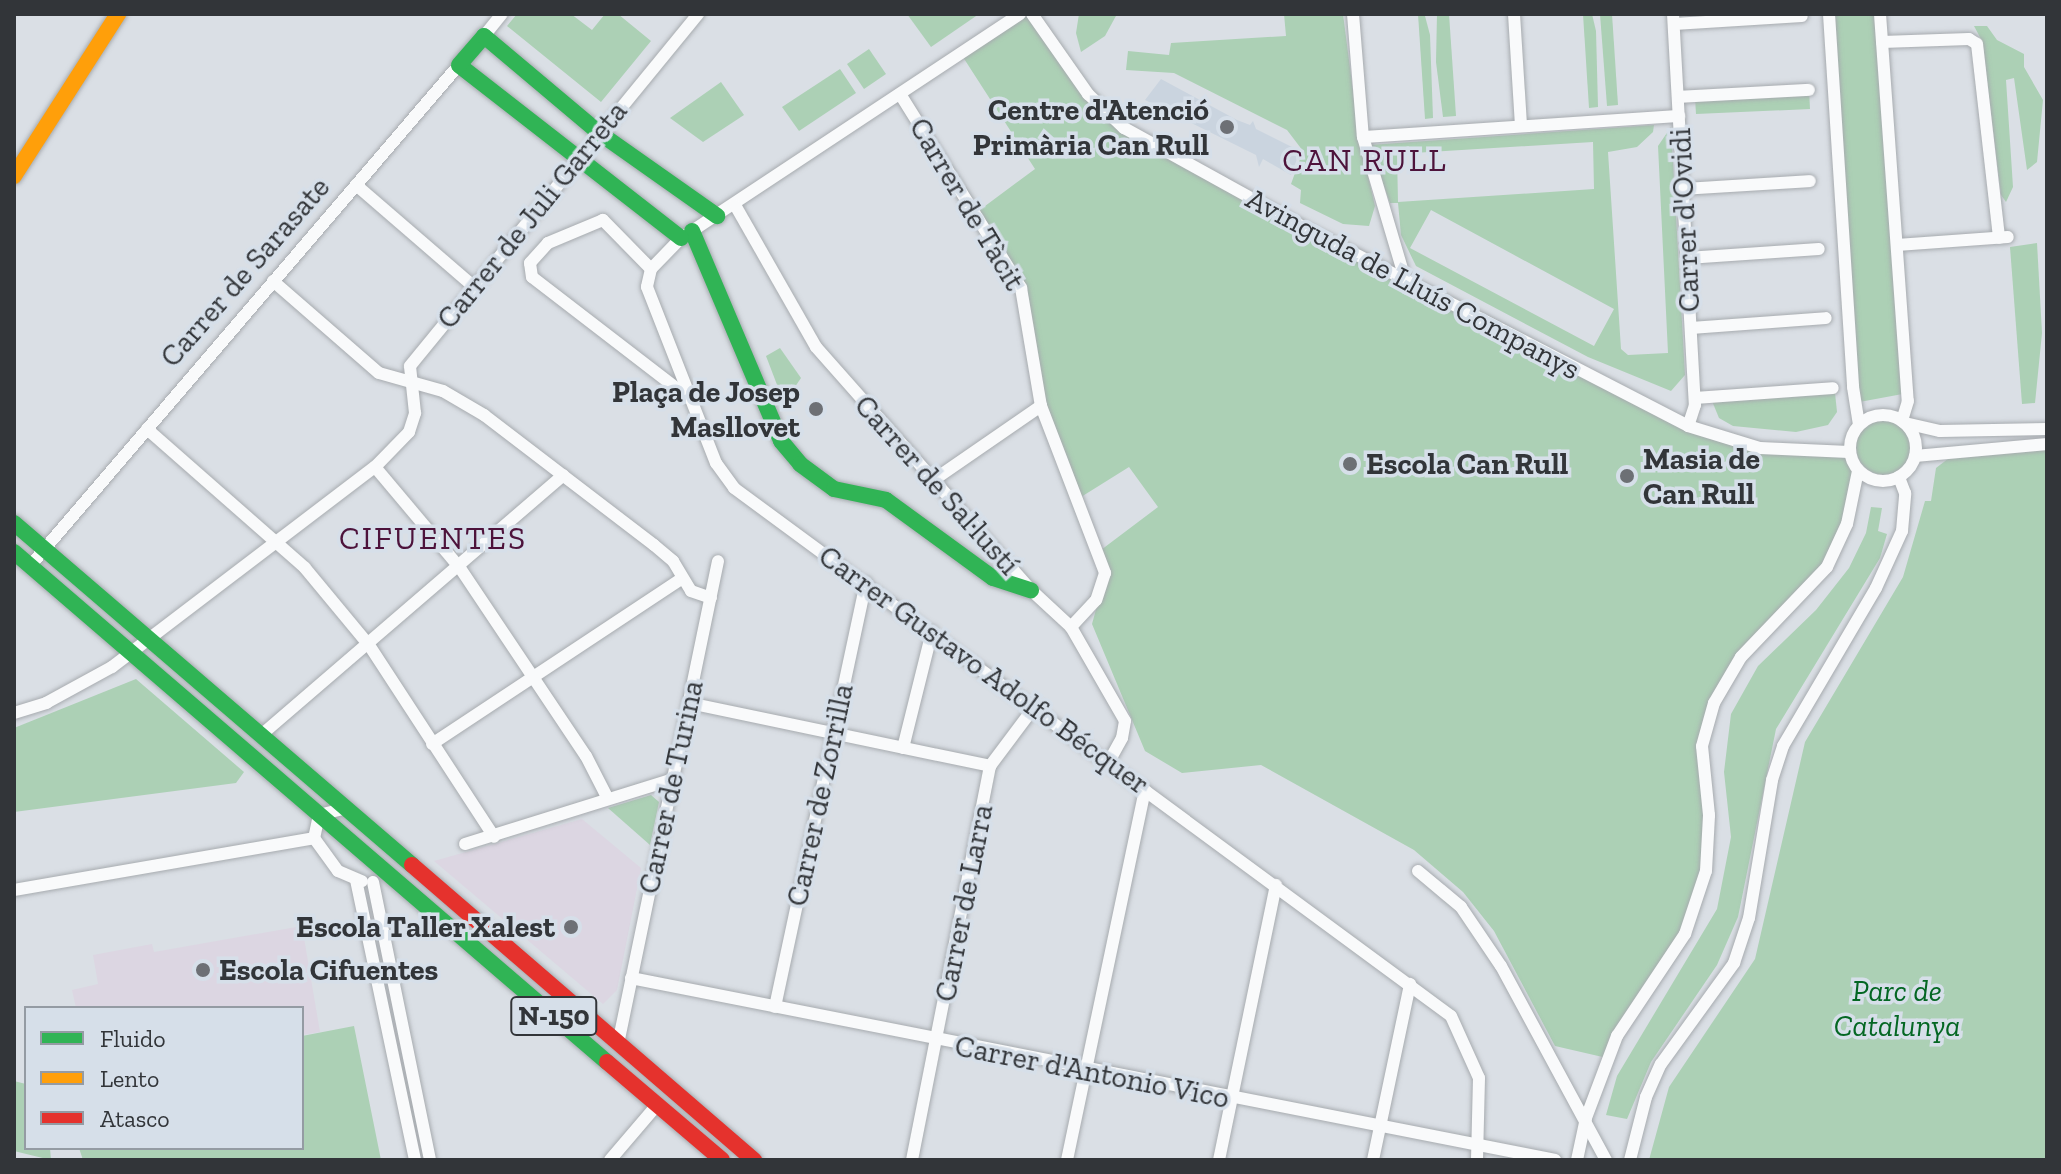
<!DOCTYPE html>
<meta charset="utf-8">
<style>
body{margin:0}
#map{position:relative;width:2061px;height:1174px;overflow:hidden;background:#dadfe5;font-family:"Zilla Slab",serif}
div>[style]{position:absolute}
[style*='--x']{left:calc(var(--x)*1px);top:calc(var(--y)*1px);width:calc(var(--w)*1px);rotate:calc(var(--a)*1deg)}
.built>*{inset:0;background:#cad4df}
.education>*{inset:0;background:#dcd6e2}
.green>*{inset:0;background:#acd0b5}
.round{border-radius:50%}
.roads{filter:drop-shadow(0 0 2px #a7abaf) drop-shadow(0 0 2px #a7abaf)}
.street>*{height:12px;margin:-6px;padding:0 6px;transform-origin:6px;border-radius:6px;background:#f9fafb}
.street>.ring{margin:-6px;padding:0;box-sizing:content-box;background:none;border:12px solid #f9fafb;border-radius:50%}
.fast>*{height:16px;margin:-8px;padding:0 8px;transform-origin:8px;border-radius:8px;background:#30b455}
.slow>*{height:16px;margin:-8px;padding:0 8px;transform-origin:8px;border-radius:8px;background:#ff9f0a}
.jam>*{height:16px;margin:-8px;padding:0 8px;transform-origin:8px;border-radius:8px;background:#e5322d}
.dots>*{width:22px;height:22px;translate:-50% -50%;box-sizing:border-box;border:4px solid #d6dfe9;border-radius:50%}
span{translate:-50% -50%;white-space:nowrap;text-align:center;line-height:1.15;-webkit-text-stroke:7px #d6dfe9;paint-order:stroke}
.shield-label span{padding:2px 6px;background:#d6dfe9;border:2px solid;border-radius:6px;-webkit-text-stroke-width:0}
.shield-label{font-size:28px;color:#323539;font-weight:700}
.poi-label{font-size:30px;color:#323539;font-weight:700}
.right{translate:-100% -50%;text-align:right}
.left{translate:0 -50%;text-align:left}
.street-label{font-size:30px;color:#323539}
.park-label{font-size:30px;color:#046723;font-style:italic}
.neighbourhood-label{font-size:32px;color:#4d133b;letter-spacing:2px}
.frame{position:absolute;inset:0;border:16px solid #323539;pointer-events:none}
.legend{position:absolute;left:24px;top:1006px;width:280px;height:144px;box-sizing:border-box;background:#d6dfe9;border:2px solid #949ba3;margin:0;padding:10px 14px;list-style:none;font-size:24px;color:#323539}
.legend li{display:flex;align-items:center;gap:16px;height:40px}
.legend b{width:40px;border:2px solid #949ba3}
</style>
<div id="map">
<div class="built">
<div style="clip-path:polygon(1161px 79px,1237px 120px,1250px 125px,1253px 121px,1256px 129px,1300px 151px,1291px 175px,1263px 159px,1259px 167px,1256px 155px,1145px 100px)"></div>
</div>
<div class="education">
<div style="clip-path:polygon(582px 819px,641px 868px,617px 990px,603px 1004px,434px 861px)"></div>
<div style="clip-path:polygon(302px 926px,320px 1032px,302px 1035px,302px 1008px,76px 1008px,72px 990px,98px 984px,93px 955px,152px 944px,154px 952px)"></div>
</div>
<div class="green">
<div style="clip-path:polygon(517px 14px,571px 14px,592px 30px,605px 14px,618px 14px,651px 41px,601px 102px,507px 26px)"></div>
<div style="clip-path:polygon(907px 14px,979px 14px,931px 47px)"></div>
<div style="clip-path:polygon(1020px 14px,1032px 14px,1088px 94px,1124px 128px,1720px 439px,1849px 452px,1858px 471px,1827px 567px,1741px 657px,1714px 703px,1702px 746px,1706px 871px,1685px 934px,1607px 1058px,1555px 1046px,1494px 931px,1463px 892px,1414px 850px,1261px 765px,1182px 773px,1145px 751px,1092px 624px,1101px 591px,1097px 553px,1158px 507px,1129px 467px,1081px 497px,1041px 406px,1030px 320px,977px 212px,1035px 169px,961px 54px)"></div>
<div style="clip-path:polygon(1079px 14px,1117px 14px,1105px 36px,1081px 52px,1076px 33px)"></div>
<div style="clip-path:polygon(1284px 14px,1343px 14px,1359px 137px,1375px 206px,1369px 226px,1343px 224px,1300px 203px,1301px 190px,1291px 184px,1303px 151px,1287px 130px,1174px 73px,1126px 70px,1128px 51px,1169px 55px,1171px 43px,1286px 36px)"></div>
<div style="clip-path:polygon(1418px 14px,1425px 16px,1430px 35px,1433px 118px,1425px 119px)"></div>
<div style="clip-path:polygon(1437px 14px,1449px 14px,1456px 116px,1443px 117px,1436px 62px)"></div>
<div style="clip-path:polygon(1583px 14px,1592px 14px,1596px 31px,1598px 107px,1589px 108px)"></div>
<div style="clip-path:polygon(1600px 14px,1612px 14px,1618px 105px,1607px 106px)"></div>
<div style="clip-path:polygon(1829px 14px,1880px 14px,1908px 393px,1854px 403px)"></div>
<div style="clip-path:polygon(1974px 26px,1987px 26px,1997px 40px,2024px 54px,2024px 67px,2043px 100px,2037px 162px,2027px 170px,2014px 78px,2006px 80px,2013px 187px,2006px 202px,2001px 195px,1982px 41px)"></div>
<div style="clip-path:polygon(869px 49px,886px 74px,864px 89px,847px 64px)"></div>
<div style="clip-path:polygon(840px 69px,856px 93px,799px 131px,782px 107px)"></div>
<div style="clip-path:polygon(721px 82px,744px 115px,703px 142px,670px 118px)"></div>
<div style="clip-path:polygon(1809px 90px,1810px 109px,1696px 114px,1695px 97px)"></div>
<div style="clip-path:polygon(evenodd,1654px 125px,1653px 132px,1637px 147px,1608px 152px,1621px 349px,1628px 355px,1668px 353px,1658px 146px,1671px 127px,1685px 375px,1671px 391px,1588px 357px,1416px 266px,1401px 235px,1398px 203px,1390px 203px,1369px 145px,1654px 125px,1593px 142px,1594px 189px,1398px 202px,1397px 154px,1593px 142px,1654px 125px,1431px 210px,1614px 309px,1594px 346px,1410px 248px,1431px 210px)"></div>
<div style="clip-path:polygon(2037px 243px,2042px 333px,2035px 403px,2022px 404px,2010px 247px)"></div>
<div style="clip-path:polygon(780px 348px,801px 378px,784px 403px,766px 356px)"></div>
<div style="clip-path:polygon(1835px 393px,1837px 412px,1828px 425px,1796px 432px,1733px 426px,1719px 418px,1712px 401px)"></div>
<div class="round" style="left:1856px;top:419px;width:56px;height:56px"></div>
<div style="clip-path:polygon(2047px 449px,2047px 1160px,1649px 1160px,1669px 1087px,1755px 959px,1805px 742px,1903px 577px,1925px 501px,1931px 501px,1936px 468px,1949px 458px)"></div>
<div style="clip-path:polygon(1871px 507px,1882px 508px,1878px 531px,1887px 534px,1880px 558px,1776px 729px,1738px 917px,1717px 965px,1651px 1062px,1627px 1119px,1606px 1115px,1617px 1076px,1717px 909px,1731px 837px,1724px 772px,1731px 714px,1758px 666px,1816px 610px,1849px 568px,1866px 533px)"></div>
<div style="clip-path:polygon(136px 679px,244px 772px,236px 783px,14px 812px,14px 728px)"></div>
<div style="clip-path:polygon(651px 795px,659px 802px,650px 845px,608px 808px)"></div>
<div style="clip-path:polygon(354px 1026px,381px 1160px,83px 1160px,79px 1148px,302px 1148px,302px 1036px)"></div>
<div style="clip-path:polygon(14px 1081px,26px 1084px,26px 1148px,50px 1148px,51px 1160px,14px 1151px)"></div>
</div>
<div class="roads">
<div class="street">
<div style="--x:1020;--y:14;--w:406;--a:146.5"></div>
<div style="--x:681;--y:238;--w:43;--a:134.1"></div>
<div style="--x:651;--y:269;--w:18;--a:103"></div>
<div style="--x:647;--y:287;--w:189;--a:68.6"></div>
<div style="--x:716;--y:463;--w:31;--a:54"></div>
<div style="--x:734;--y:488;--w:890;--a:36.37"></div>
<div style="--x:1451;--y:1016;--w:68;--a:65.7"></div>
<div style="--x:1479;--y:1078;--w:82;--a:91.4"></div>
<div style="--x:1032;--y:14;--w:98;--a:55"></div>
<div style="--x:1088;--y:94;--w:50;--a:43.4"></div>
<div style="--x:1124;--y:128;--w:205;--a:28.9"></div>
<div style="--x:1303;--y:227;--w:433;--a:27.3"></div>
<div style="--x:1688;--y:426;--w:75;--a:17"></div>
<div style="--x:1760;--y:448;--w:89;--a:2.6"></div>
<div style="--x:1353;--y:14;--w:123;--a:85.4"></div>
<div style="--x:1363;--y:137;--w:148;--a:73.5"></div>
<div style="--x:1514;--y:14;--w:111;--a:86.4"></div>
<div style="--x:1673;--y:14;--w:392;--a:86.8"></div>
<div style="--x:1695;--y:405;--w:22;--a:108"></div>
<div style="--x:1829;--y:14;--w:374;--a:86.3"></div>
<div style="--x:1853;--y:387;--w:37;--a:81"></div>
<div style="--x:1880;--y:14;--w:388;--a:85.9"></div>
<div style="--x:1908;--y:401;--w:21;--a:107"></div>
<div style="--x:1674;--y:24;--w:128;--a:-3.6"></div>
<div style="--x:484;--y:36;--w:28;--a:-51"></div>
<div style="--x:1882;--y:42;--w:87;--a:-2"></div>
<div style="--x:1969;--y:39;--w:9;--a:32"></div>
<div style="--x:1977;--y:44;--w:195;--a:83.5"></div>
<div style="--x:900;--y:94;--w:229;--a:58"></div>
<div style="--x:1021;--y:288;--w:120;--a:80.4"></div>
<div style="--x:1041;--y:406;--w:179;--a:69"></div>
<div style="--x:1105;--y:573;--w:28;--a:108"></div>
<div style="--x:1096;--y:600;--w:37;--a:133"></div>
<div style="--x:1678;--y:97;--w:131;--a:-3.1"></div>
<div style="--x:1363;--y:137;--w:317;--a:-3.8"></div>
<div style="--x:356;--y:185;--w:153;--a:40.8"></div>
<div style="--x:1683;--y:189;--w:127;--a:-3.6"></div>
<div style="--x:735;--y:205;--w:163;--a:60.3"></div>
<div style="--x:816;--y:347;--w:324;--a:48.5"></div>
<div style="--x:1031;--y:590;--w:54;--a:42.8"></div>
<div style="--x:1071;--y:627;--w:108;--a:60.1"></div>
<div style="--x:1125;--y:721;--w:17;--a:100"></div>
<div style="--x:1122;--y:738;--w:26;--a:119"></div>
<div style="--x:1897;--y:245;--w:111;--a:-4.1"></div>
<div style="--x:1687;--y:258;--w:132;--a:-3.9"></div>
<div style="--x:651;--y:269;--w:69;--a:-134.4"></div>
<div style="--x:603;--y:220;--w:60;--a:157.3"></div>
<div style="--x:548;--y:243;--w:27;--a:132"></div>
<div style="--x:530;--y:263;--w:14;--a:82"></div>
<div style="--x:532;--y:277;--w:198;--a:37.6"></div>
<div style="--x:273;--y:281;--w:140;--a:41"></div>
<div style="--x:379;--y:373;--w:66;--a:15.7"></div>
<div style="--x:443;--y:391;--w:48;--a:30.3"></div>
<div style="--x:484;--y:415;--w:214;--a:37.4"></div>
<div style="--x:654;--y:545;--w:25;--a:40"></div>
<div style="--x:673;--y:561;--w:35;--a:59"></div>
<div style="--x:691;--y:591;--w:21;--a:19"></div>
<div style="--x:1691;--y:328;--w:135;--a:-4.2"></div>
<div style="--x:1695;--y:398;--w:138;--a:-4.1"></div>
<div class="ring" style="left:1850px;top:415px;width:54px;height:54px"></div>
<div style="--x:1905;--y:423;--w:36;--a:13"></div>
<div style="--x:1940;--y:431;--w:107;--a:-1.1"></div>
<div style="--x:147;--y:429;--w:210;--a:41.3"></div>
<div style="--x:305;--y:568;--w:100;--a:50.3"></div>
<div style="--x:369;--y:645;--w:229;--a:56.9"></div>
<div style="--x:1915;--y:456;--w:133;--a:-5.2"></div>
<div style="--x:375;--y:467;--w:132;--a:49.9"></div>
<div style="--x:460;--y:568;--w:226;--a:56.2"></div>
<div style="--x:586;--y:756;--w:48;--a:62.9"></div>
<div style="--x:935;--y:479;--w:129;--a:-34.6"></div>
<div style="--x:30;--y:566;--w:660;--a:-49.43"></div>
<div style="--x:689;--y:703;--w:308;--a:11.8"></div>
<div style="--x:14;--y:713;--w:34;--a:-17"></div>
<div style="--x:46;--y:703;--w:75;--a:-28.6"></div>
<div style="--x:112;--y:667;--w:330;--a:-37.3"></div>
<div style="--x:375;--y:467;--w:49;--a:-45.8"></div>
<div style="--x:409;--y:432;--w:20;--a:-72"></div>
<div style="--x:415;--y:413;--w:47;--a:-96.1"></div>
<div style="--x:410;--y:366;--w:455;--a:-50.7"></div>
<div style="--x:260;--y:736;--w:400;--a:-40.7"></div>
<div style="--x:432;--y:744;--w:297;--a:-33.5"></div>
<div style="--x:903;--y:748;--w:120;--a:-76"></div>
<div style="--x:343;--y:809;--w:25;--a:166"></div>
<div style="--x:319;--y:815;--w:24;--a:102"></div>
<div style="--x:314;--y:838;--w:41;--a:54"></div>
<div style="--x:338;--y:871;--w:26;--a:23"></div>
<div style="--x:465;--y:844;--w:216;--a:-17.3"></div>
<div style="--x:1418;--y:871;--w:56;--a:39.9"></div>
<div style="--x:1461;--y:907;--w:71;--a:55.9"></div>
<div style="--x:1501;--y:966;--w:221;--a:61.6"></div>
<div style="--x:356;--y:880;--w:286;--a:78.1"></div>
<div style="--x:373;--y:882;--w:284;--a:78.4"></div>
<div style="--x:14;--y:890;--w:304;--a:-9.8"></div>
<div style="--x:631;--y:978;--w:942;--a:11.14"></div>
<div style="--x:775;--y:1007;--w:434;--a:-77.9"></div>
<div style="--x:618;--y:1044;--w:493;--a:-78.3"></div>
<div style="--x:610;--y:1160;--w:72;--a:-49.5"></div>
<div style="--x:912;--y:1160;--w:402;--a:-78.8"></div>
<div style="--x:990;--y:766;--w:75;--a:-53.1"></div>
<div style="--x:1067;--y:1160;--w:378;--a:-78.1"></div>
<div style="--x:1219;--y:1160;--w:281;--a:-78.3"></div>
<div style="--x:1373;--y:1160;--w:180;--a:-78.1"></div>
<div style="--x:1577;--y:1160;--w:43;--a:-77.9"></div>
<div style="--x:1586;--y:1118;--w:88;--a:-69.3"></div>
<div style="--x:1617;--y:1036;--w:123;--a:-56.3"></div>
<div style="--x:1685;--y:934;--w:66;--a:-71.6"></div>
<div style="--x:1706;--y:871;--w:56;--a:-86.9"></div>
<div style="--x:1709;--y:815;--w:69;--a:-95.8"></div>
<div style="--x:1702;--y:746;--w:45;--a:-74.4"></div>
<div style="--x:1714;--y:703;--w:53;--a:-59.6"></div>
<div style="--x:1741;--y:657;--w:124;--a:-46.3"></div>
<div style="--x:1827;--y:567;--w:47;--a:-65.1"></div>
<div style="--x:1847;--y:524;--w:54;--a:-78.3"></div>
<div style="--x:1630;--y:1160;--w:65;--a:-75.7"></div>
<div style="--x:1646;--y:1097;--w:36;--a:-66"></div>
<div style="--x:1661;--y:1064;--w:125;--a:-54.1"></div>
<div style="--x:1734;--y:963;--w:47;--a:-71.6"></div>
<div style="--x:1749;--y:918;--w:140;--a:-80.5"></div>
<div style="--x:1772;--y:780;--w:36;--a:-72"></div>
<div style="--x:1783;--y:746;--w:183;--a:-59.5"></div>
<div style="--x:1876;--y:588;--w:63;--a:-65.5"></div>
<div style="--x:1902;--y:531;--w:38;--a:-85"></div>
<div style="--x:1905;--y:493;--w:17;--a:-111"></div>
</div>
<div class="fast">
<div style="--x:692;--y:231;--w:228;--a:67"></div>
<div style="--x:781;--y:441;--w:30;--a:50"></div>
<div style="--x:800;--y:464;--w:42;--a:36.3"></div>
<div style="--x:834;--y:489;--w:53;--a:11.9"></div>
<div style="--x:886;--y:500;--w:132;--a:36.1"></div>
<div style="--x:993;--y:578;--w:40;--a:18"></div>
<div style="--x:681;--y:238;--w:281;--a:-142.1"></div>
<div style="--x:459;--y:65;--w:38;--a:-49"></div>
<div style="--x:484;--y:36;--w:149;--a:40.1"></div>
<div style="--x:598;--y:132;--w:146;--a:35.2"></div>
<div style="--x:14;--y:523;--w:525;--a:40.67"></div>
<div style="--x:14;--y:552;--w:782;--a:40.7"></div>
</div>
<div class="slow">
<div style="--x:14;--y:176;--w:193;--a:-57.3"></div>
</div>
<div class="jam">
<div style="--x:412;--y:865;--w:452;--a:40.8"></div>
<div style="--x:607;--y:1062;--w:151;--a:40.4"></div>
</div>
</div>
<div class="dots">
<div style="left:1227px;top:127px;background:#6d7075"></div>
<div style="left:816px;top:409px;background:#6d7075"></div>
<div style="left:1350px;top:464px;background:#6d7075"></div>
<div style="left:1627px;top:476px;background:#6d7075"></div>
<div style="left:571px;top:927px;background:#6d7075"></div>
<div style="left:203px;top:970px;background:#6d7075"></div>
</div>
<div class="shield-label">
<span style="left:554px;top:1016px">N-150</span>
</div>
<div class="poi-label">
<span class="right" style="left:1209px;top:127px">Centre d'Atenció<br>Primària Can Rull</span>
<span class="right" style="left:800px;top:409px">Plaça de Josep<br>Masllovet</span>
<span class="left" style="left:1643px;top:476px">Masia de<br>Can Rull</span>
<span class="left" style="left:1366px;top:464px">Escola Can Rull</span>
<span class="right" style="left:555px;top:927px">Escola Taller Xalest</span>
<span class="left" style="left:219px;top:970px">Escola Cifuentes</span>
</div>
<div class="street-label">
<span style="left:967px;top:204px;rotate:59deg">Carrer de Tàcit</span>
<span style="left:532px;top:215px;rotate:-51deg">Carrer de Juli Garreta</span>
<span style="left:1685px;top:220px;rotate:-93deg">Carrer d'Ovidi</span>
<span style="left:245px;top:272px;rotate:-49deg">Carrer de Sarasate</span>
<span style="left:1413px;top:284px;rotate:28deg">Avinguda de Lluís Companys</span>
<span style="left:937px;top:485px;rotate:48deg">Carrer de Sal·lustí</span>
<span style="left:984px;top:670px;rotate:36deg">Carrer Gustavo Adolfo Bécquer</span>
<span style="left:671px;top:787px;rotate:-78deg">Carrer de Turina</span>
<span style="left:820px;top:795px;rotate:-78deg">Carrer de Zorrilla</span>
<span style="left:964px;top:903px;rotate:-79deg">Carrer de Larra</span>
<span style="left:1092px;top:1072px;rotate:11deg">Carrer d'Antonio Vico</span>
</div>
<div class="park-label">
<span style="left:1897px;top:1008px">Parc de<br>Catalunya</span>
</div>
<div class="neighbourhood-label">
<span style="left:1365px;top:160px">CAN RULL</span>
<span style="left:433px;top:538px">CIFUENTES</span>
</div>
<div class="frame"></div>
<ul class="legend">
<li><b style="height:10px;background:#30b455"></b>Fluido</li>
<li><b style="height:10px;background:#ff9f0a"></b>Lento</li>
<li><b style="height:10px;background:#e5322d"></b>Atasco</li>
</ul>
</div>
